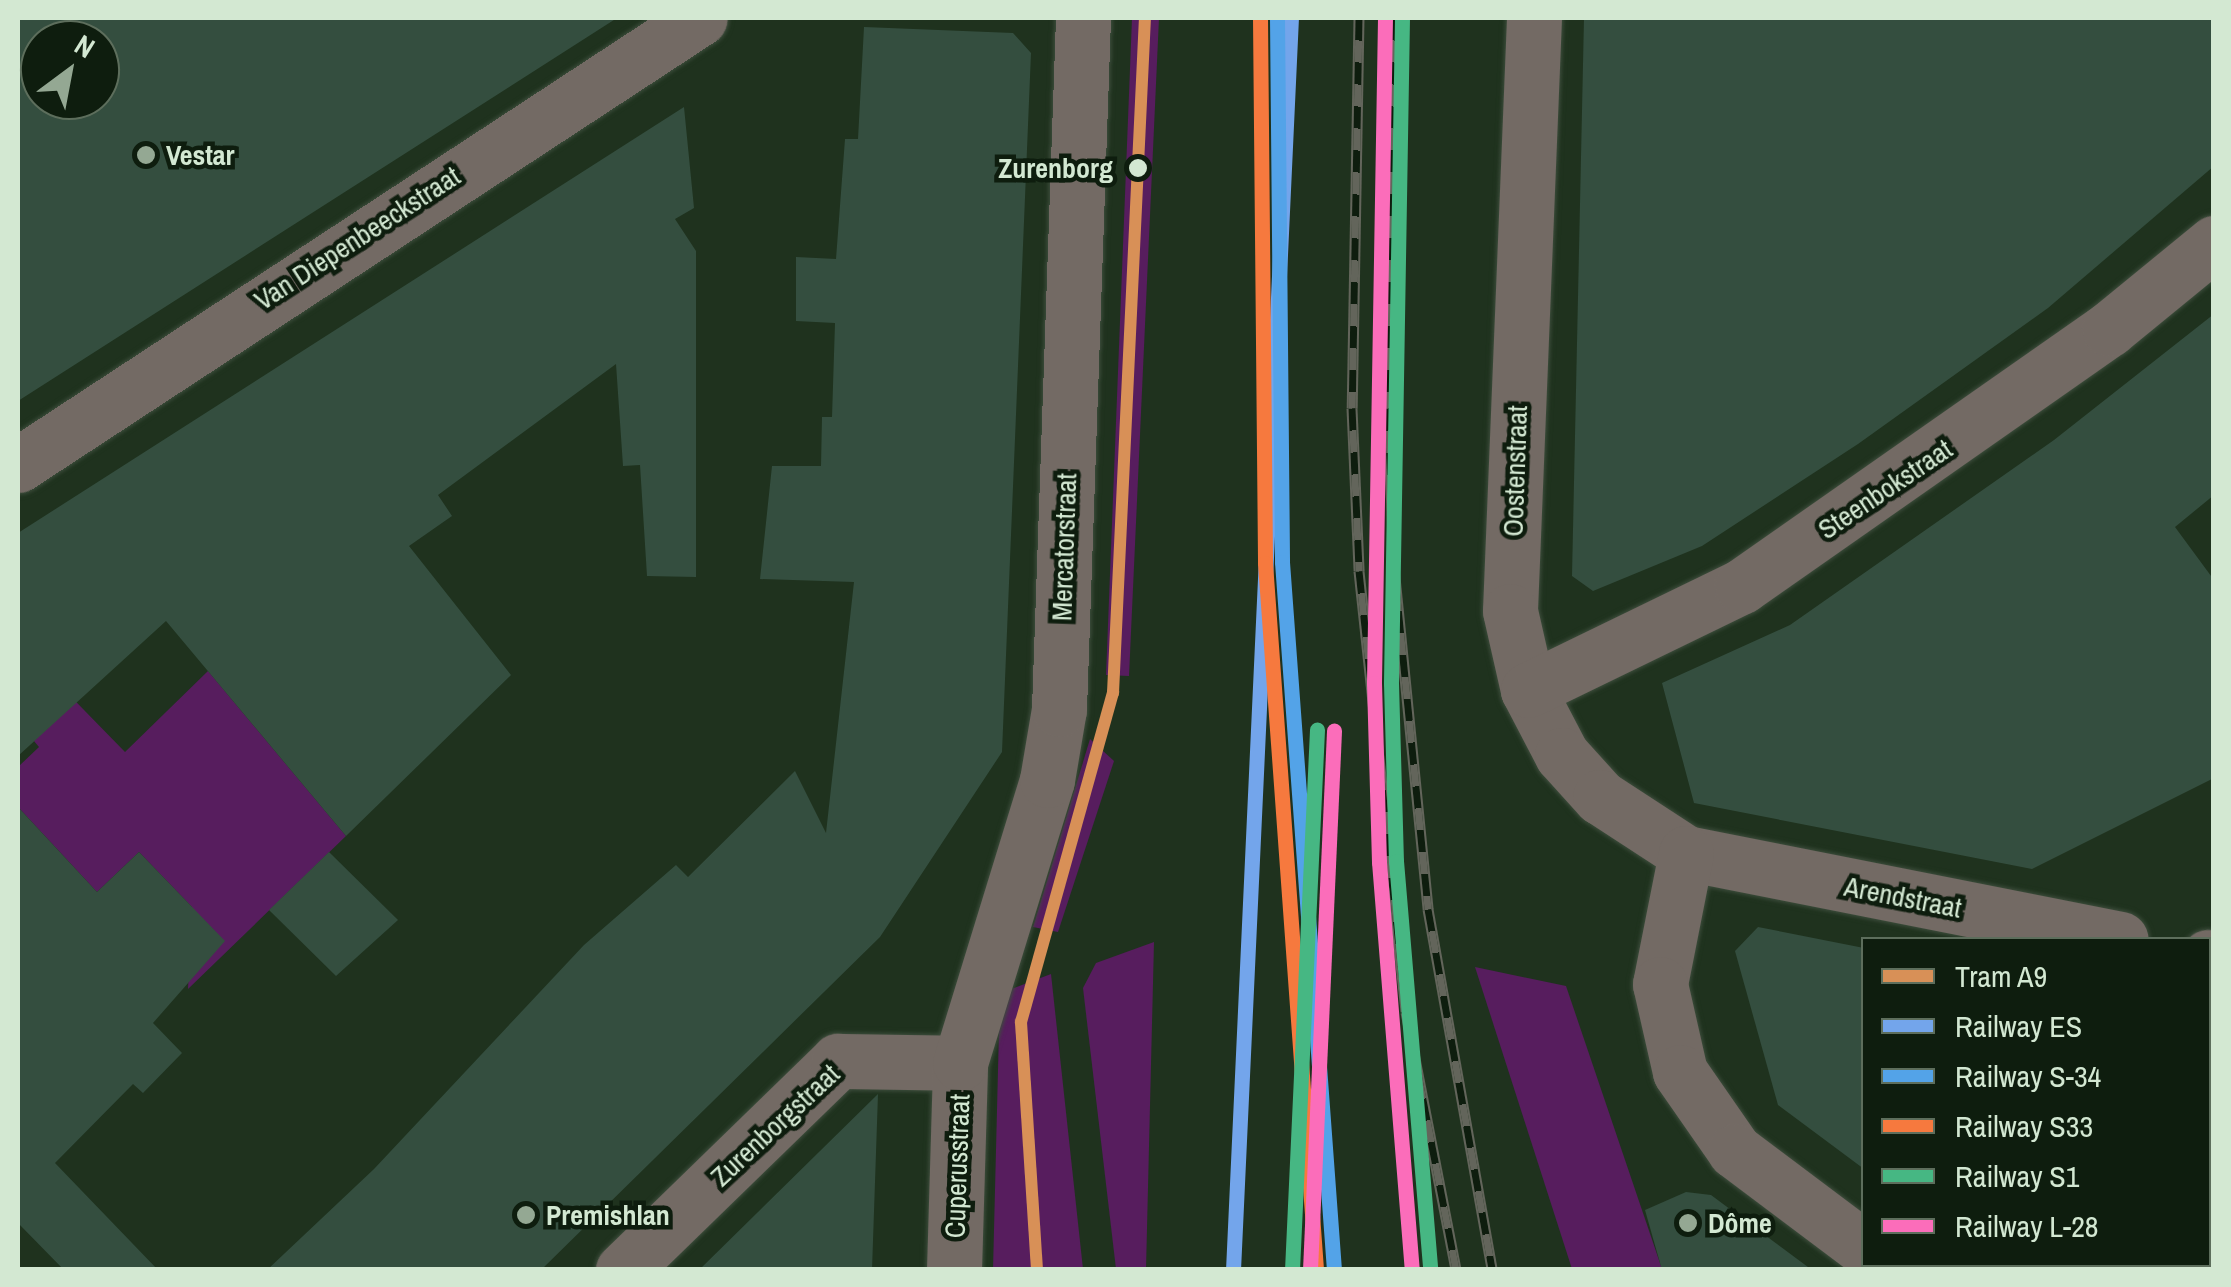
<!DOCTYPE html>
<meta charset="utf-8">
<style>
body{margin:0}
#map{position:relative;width:2231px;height:1287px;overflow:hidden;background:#1f321e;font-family:"Archivo Narrow",sans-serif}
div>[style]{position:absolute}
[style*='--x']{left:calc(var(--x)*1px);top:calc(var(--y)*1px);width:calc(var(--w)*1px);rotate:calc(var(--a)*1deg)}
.green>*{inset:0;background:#571d5e}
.building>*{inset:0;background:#344e3f}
.roads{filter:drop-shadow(0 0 2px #3d4d3c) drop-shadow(0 0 2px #3d4d3c)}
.minor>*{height:55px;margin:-27.5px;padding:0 27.5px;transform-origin:27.5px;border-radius:27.5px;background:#736a64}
.rail>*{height:11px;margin-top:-5.5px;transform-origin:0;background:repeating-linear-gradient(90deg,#0e1d0e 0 22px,#63655b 0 44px);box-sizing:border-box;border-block:2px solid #63655b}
.rail-1>*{height:15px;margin:-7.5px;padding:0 7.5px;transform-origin:7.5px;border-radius:7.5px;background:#73a5eb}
.rail-2>*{height:15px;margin:-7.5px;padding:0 7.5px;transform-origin:7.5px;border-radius:7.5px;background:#53a3e8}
.rail-3>*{height:15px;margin:-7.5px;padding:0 7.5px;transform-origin:7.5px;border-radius:7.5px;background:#f6793e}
.rail-4>*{height:15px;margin:-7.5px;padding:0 7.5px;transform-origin:7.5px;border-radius:7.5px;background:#46b783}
.rail-5>*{height:15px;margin:-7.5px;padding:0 7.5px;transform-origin:7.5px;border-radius:7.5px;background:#fb6dba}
.tram-1>*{height:12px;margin:-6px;padding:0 6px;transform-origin:6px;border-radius:6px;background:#d89057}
.dots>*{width:28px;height:28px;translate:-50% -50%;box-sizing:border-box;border:5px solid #0e1d0e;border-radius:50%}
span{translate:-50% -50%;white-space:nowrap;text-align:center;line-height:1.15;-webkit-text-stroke:9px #0e1d0e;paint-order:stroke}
.poi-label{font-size:28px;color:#d3e8d2;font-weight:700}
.left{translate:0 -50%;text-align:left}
.stop-label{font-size:28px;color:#d3e8d2;font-weight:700}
.right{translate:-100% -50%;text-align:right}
.street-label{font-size:28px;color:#d3e8d2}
.frame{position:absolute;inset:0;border:20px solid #d3e8d2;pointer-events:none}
.legend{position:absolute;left:1861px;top:937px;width:350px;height:330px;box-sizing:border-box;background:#0e1d0e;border:2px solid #5d6e5c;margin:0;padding:12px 18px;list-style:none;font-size:30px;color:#d3e8d2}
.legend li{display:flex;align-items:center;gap:20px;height:50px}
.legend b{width:50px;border:2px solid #5d6e5c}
.north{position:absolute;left:20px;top:20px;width:100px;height:100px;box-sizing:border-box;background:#0e1d0e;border:2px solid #5d6e5c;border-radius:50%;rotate:32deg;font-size:28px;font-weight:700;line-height:40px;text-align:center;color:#d3e8d2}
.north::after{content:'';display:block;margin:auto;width:35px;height:45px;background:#94a893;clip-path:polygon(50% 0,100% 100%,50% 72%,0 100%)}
</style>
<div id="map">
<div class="green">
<div style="clip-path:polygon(1132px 18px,1159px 18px,1129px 676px,1106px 675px)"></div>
<div style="clip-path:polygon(44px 669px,125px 752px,208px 671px,346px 836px,188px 989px,192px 907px,139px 852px,97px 892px,18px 807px,18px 767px,39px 747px,18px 722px,40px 701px)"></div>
<div style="clip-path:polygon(1090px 739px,1114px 761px,1058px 932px,1033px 927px)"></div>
<div style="clip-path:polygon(1154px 942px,1146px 1269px,1116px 1269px,1083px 988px,1096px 963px)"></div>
<div style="clip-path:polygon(1475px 967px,1566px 986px,1662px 1269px,1572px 1269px)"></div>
<div style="clip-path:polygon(1051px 974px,1083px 1269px,993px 1270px,999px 1030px,1009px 990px)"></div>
</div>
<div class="building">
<div style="clip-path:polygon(evenodd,18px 18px,617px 18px,18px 401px,18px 18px,40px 40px,100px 40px,100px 100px,40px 100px,40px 40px)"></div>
<div style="clip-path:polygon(1584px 18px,2214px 18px,2214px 166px,2048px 308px,1858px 444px,1702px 546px,1593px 591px,1572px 576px)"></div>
<div style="clip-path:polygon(864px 27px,1013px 33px,1031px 53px,1002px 752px,880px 937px,541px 1270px,267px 1270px,374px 1169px,584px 945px,676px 865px,688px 877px,795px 771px,826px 833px,854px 582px,760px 579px,772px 466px,821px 466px,822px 417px,832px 417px,835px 323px,796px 321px,796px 257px,836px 259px,845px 139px,858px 139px)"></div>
<div style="clip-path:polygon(684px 107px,694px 208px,675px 219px,696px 251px,696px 577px,647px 576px,640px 465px,623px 466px,616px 364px,438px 495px,452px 516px,409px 546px,511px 675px,346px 836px,166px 621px,18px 756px,18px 533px)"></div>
<div style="clip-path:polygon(2214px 314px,2214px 495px,2175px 527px,2214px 580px,2214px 778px,2032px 869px,1694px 803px,1662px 683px,1790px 625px,2054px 440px)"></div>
<div style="clip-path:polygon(18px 807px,97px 892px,139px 852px,225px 941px,153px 1023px,182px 1053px,143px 1093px,133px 1084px,55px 1163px,158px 1270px,64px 1270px,18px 1223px)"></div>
<div style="clip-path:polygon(329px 852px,398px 920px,336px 976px,269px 910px)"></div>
<div style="clip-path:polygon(1758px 927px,1864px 948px,1864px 1169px,1778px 1105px,1735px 951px)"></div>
<div style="clip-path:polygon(878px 1094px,872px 1270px,699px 1270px,758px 1212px)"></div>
<div style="clip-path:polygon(1686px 1192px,1711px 1195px,1812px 1270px,1662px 1270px,1645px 1210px)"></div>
</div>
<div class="roads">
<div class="minor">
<div style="--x:1534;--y:18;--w:593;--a:92.32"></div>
<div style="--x:1510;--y:611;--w:81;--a:77.2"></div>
<div style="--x:1528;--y:690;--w:73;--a:62.4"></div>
<div style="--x:1562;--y:755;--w:57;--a:47.9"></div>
<div style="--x:1600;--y:797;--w:103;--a:33.1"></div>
<div style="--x:1686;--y:853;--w:443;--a:11.2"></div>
<div style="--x:18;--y:465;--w:815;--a:-33.24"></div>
<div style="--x:1528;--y:690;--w:238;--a:-25.9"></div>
<div style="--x:1742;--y:586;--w:448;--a:-35"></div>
<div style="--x:2109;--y:329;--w:136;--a:-39.3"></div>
<div style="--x:1686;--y:853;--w:134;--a:101.2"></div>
<div style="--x:1660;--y:984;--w:90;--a:77.2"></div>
<div style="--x:1680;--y:1072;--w:96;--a:55.2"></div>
<div style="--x:1735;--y:1151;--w:161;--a:36.9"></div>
<div style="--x:2208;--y:957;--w:6;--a:9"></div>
<div style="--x:623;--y:1270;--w:300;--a:-44.2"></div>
<div style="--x:838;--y:1061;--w:122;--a:0.9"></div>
<div style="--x:954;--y:1270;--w:207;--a:-88.3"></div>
<div style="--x:960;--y:1063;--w:296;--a:-72.9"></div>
<div style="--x:1047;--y:780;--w:72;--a:-80.4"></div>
<div style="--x:1059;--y:709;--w:691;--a:-88.01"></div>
</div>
</div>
<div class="rail">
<div style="--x:1359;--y:18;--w:390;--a:91"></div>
<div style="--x:1352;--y:408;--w:163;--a:87.5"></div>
<div style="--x:1359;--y:571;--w:443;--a:83.9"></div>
<div style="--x:1406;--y:1012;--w:263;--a:79"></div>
<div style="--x:1394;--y:18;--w:390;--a:90.9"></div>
<div style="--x:1388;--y:408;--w:159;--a:87.8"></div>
<div style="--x:1394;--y:567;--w:344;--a:84.3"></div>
<div style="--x:1428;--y:909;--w:367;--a:79.9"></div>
</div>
<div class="rail-1">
<div style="--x:1233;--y:1270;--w:1253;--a:-87.35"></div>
</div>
<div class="rail-2">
<div style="--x:1277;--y:18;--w:544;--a:89.47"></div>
<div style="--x:1282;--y:562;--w:710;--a:85.8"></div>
</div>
<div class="rail-3">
<div style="--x:1260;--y:18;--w:545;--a:89.47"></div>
<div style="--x:1265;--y:563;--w:709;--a:85.87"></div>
</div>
<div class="rail-4">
<div style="--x:1402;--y:18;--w:665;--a:90.95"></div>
<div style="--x:1391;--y:683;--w:178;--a:88.4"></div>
<div style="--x:1396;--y:861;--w:410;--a:85.2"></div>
<div style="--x:1292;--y:1270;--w:541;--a:-87.35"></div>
</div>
<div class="rail-5">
<div style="--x:1385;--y:18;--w:665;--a:90.95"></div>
<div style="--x:1374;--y:683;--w:179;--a:88.4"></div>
<div style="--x:1379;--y:862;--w:409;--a:85.4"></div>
<div style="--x:1310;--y:1270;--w:540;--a:-87.45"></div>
</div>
<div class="tram-1">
<div style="--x:1037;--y:1270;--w:249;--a:-93.7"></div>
<div style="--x:1021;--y:1022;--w:342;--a:-74.4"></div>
<div style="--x:1113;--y:693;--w:676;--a:-87.29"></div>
</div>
<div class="dots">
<div style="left:146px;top:155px;background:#94a893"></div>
<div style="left:1138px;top:168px;background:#d3e8d2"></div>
<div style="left:526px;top:1215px;background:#94a893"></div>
<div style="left:1688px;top:1223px;background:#94a893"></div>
</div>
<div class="poi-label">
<span class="left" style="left:166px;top:155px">Vestar</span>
<span class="left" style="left:546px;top:1215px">Premishlan</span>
<span class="left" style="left:1708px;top:1223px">Dôme</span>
</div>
<div class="stop-label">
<span class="right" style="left:1113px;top:168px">Zurenborg</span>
</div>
<div class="street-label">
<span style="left:357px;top:238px;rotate:-33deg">Van Diepenbeeckstraat</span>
<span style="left:1515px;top:471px;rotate:-88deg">Oostenstraat</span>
<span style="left:1885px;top:489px;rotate:-34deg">Steenbokstraat</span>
<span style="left:1064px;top:547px;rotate:-88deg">Mercatorstraat</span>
<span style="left:1903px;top:897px;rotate:11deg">Arendstraat</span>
<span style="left:775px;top:1125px;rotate:-43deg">Zurenborgstraat</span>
<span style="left:957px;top:1166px;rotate:-88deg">Cuperusstraat</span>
</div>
<div class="frame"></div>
<ul class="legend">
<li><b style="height:12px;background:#d89057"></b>Tram A9</li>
<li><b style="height:12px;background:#73a5eb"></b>Railway ES</li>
<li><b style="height:12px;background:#53a3e8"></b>Railway S-34</li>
<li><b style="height:12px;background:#f6793e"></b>Railway S33</li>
<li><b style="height:12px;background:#46b783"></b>Railway S1</li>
<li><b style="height:12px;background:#fb6dba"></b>Railway L-28</li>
</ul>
<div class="north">N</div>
</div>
